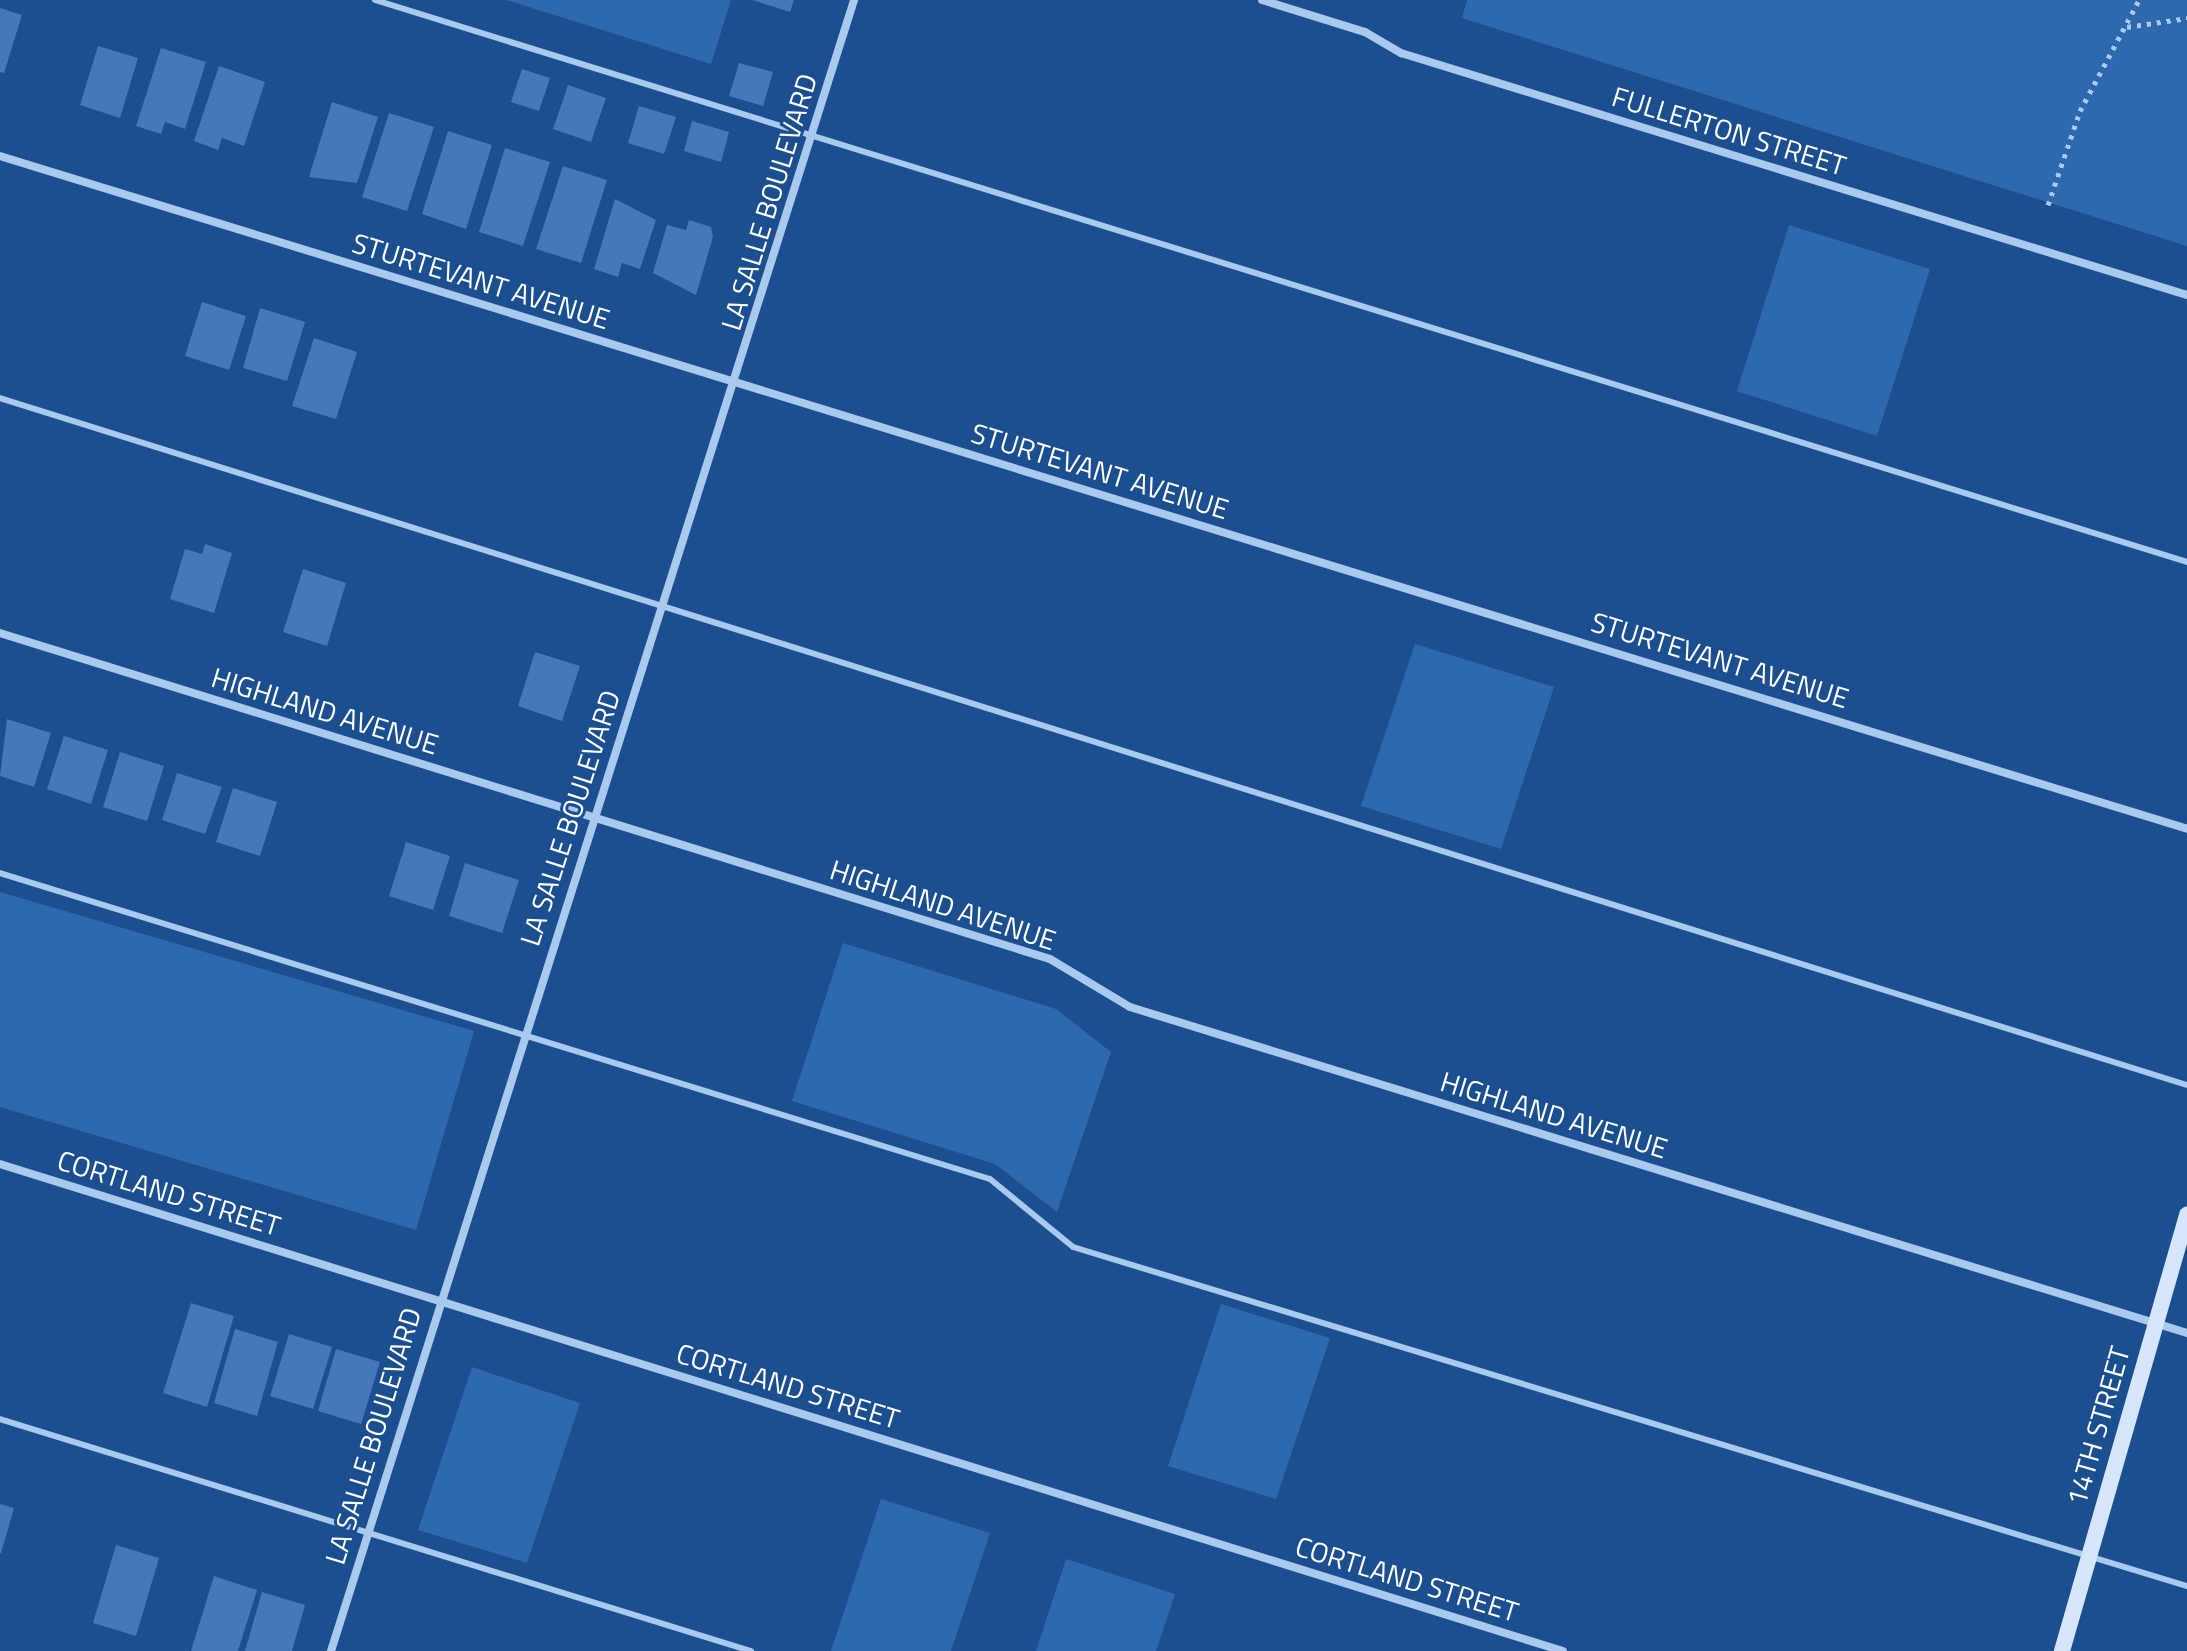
<!DOCTYPE html>
<style>
body{margin:0}
#map{position:relative;width:2187px;height:1651px;overflow:hidden;background:#1b4f8f;font-family:"Titillium Web",sans-serif}
div>[style]{position:absolute}
[style*='--x']{left:calc(var(--x)*1px);top:calc(var(--y)*1px);width:calc(var(--w)*1px);rotate:calc(var(--a)*1deg)}
.green>*{inset:0;background:#2e69ad}
.building>*{inset:0;background:#4478b7}
.path>*{height:5px;margin-top:-2.5px;transform-origin:0;background:repeating-linear-gradient(90deg,#a9c9ee 0 4px,transparent 0 10px)}
.lane>*{height:6px;margin:-3px;padding:0 3px;transform-origin:3px;border-radius:3px;background:#a9c9ee}
.street>*{height:8px;margin:-4px;padding:0 4px;transform-origin:4px;border-radius:4px;background:#a9c9ee}
.secondary>*{height:16px;margin:-8px;padding:0 8px;transform-origin:8px;border-radius:8px;background:#d6e6fa}
span{translate:-50% -50%;white-space:nowrap;text-align:center;line-height:1.15;-webkit-text-stroke:6px #1b4f8f;paint-order:stroke}
.street-label{font-size:28px;color:#fff}
</style>
<div id="map">
<div class="green">
<div style="clip-path:polygon(506px 0,731px 0,711px 64px)"></div>
<div style="clip-path:polygon(1467px 0,2187px 0,2187px 246px,1462px 18px)"></div>
<div style="clip-path:polygon(1789px 225px,1930px 269px,1877px 436px,1737px 391px)"></div>
<div style="clip-path:polygon(1415px 644px,1554px 687px,1501px 849px,1361px 806px)"></div>
<div style="clip-path:polygon(0 892px,474px 1031px,416px 1230px,0 1107px)"></div>
<div style="clip-path:polygon(843px 943px,1056px 1009px,1111px 1052px,1057px 1212px,995px 1164px,792px 1101px)"></div>
<div style="clip-path:polygon(1221px 1304px,1330px 1338px,1276px 1499px,1168px 1466px)"></div>
<div style="clip-path:polygon(472px 1367px,580px 1403px,527px 1563px,418px 1530px)"></div>
<div style="clip-path:polygon(881px 1499px,990px 1533px,951px 1651px,831px 1651px)"></div>
<div style="clip-path:polygon(1066px 1559px,1175px 1594px,1156px 1651px,1036px 1651px)"></div>
</div>
<div class="building">
<div style="clip-path:polygon(752px 0,794px 0,790px 12px)"></div>
<div style="clip-path:polygon(0 8px,22px 15px,4px 73px,0 72px)"></div>
<div style="clip-path:polygon(98px 46px,138px 58px,120px 118px,80px 105px)"></div>
<div style="clip-path:polygon(161px 48px,206px 62px,185px 129px,165px 122px,161px 134px,136px 126px)"></div>
<div style="clip-path:polygon(739px 63px,773px 72px,763px 106px,729px 96px)"></div>
<div style="clip-path:polygon(219px 66px,265px 82px,244px 146px,222px 138px,218px 150px,194px 141px)"></div>
<div style="clip-path:polygon(522px 69px,550px 78px,539px 111px,511px 102px)"></div>
<div style="clip-path:polygon(568px 85px,606px 98px,591px 142px,553px 129px)"></div>
<div style="clip-path:polygon(332px 102px,378px 117px,357px 183px,309px 177px)"></div>
<div style="clip-path:polygon(639px 106px,676px 117px,664px 154px,628px 143px)"></div>
<div style="clip-path:polygon(389px 113px,434px 127px,407px 211px,362px 197px)"></div>
<div style="clip-path:polygon(692px 121px,729px 132px,721px 162px,684px 151px)"></div>
<div style="clip-path:polygon(448px 131px,492px 145px,466px 229px,422px 214px)"></div>
<div style="clip-path:polygon(505px 148px,550px 162px,523px 246px,479px 232px)"></div>
<div style="clip-path:polygon(563px 166px,607px 180px,581px 263px,536px 249px)"></div>
<div style="clip-path:polygon(615px 199px,656px 220px,640px 269px,622px 263px,618px 277px,594px 269px)"></div>
<div style="clip-path:polygon(689px 220px,711px 227px,713px 237px,696px 295px,653px 273px,667px 225px,686px 230px)"></div>
<div style="clip-path:polygon(202px 302px,246px 316px,229px 370px,185px 356px)"></div>
<div style="clip-path:polygon(260px 308px,305px 322px,287px 381px,243px 368px)"></div>
<div style="clip-path:polygon(314px 338px,357px 352px,336px 419px,292px 406px)"></div>
<div style="clip-path:polygon(205px 544px,232px 553px,214px 613px,170px 599px,185px 549px,202px 554px)"></div>
<div style="clip-path:polygon(303px 569px,346px 583px,327px 646px,283px 632px)"></div>
<div style="clip-path:polygon(535px 652px,580px 666px,562px 721px,518px 706px)"></div>
<div style="clip-path:polygon(7px 719px,51px 733px,34px 787px,0 776px)"></div>
<div style="clip-path:polygon(64px 736px,108px 750px,91px 804px,47px 789px)"></div>
<div style="clip-path:polygon(120px 752px,164px 766px,147px 821px,103px 807px)"></div>
<div style="clip-path:polygon(177px 773px,222px 787px,205px 834px,162px 820px)"></div>
<div style="clip-path:polygon(233px 788px,277px 802px,260px 856px,216px 842px)"></div>
<div style="clip-path:polygon(406px 842px,450px 856px,433px 910px,389px 896px)"></div>
<div style="clip-path:polygon(465px 863px,519px 880px,502px 933px,449px 916px)"></div>
<div style="clip-path:polygon(191px 1303px,234px 1316px,207px 1407px,163px 1393px)"></div>
<div style="clip-path:polygon(235px 1329px,278px 1342px,257px 1416px,214px 1403px)"></div>
<div style="clip-path:polygon(289px 1334px,332px 1347px,313px 1409px,270px 1396px)"></div>
<div style="clip-path:polygon(336px 1349px,380px 1362px,361px 1424px,318px 1411px)"></div>
<div style="clip-path:polygon(0 1504px,14px 1508px,1px 1553px,0 1553px)"></div>
<div style="clip-path:polygon(116px 1545px,159px 1558px,136px 1636px,93px 1623px)"></div>
<div style="clip-path:polygon(214px 1576px,257px 1590px,238px 1651px,191px 1651px)"></div>
<div style="clip-path:polygon(262px 1592px,305px 1605px,292px 1651px,245px 1651px)"></div>
</div>
<div class="path">
<div style="--x:2127;--y:27;--w:61;--a:-8.5"></div>
<div style="--x:2048;--y:205;--w:99;--a:-71.2"></div>
<div style="--x:2080;--y:111;--w:126;--a:-62"></div>
</div>
<div class="lane">
<div style="--x:375;--y:0;--w:1897;--a:17.23"></div>
<div style="--x:0;--y:398;--w:2292;--a:17.44"></div>
<div style="--x:0;--y:873;--w:1036;--a:17.18"></div>
<div style="--x:990;--y:1179;--w:107;--a:39.3"></div>
<div style="--x:1073;--y:1247;--w:1164;--a:16.93"></div>
<div style="--x:0;--y:1419;--w:786;--a:17.17"></div>
</div>
<div class="street">
<div style="--x:1262;--y:0;--w:108;--a:17.3"></div>
<div style="--x:1365;--y:32;--w:42;--a:30.3"></div>
<div style="--x:1401;--y:53;--w:822;--a:17.11"></div>
<div style="--x:0;--y:156;--w:2288;--a:17.1"></div>
<div style="--x:0;--y:633;--w:1099;--a:17.25"></div>
<div style="--x:1050;--y:959;--w:93;--a:31"></div>
<div style="--x:1130;--y:1007;--w:1106;--a:17.14"></div>
<div style="--x:0;--y:1164;--w:1637;--a:17.31"></div>
<div style="--x:331;--y:1651;--w:1732;--a:-72.42"></div>
</div>
<div class="secondary">
<div style="--x:2062;--y:1651;--w:454;--a:-74"></div>
</div>
<div class="street-label">
<span style="left:1729px;top:131px;rotate:17deg">FULLERTON STREET</span>
<span style="left:769px;top:202px;rotate:-73deg">LA SALLE BOULEVARD</span>
<span style="left:481px;top:281px;rotate:17deg">STURTEVANT AVENUE</span>
<span style="left:1100px;top:471px;rotate:17deg">STURTEVANT AVENUE</span>
<span style="left:1720px;top:660px;rotate:17deg">STURTEVANT AVENUE</span>
<span style="left:325px;top:711px;rotate:17deg">HIGHLAND AVENUE</span>
<span style="left:570px;top:818px;rotate:-72deg">LA SALLE BOULEVARD</span>
<span style="left:943px;top:905px;rotate:18deg">HIGHLAND AVENUE</span>
<span style="left:1554px;top:1115px;rotate:17deg">HIGHLAND AVENUE</span>
<span style="left:169px;top:1193px;rotate:17deg">CORTLAND STREET</span>
<span style="left:788px;top:1386px;rotate:17deg">CORTLAND STREET</span>
<span style="left:2098px;top:1426px;rotate:-74deg">14TH STREET</span>
<span style="left:373px;top:1436px;rotate:-73deg">LA SALLE BOULEVARD</span>
<span style="left:1407px;top:1579px;rotate:17deg">CORTLAND STREET</span>
</div>
</div>
